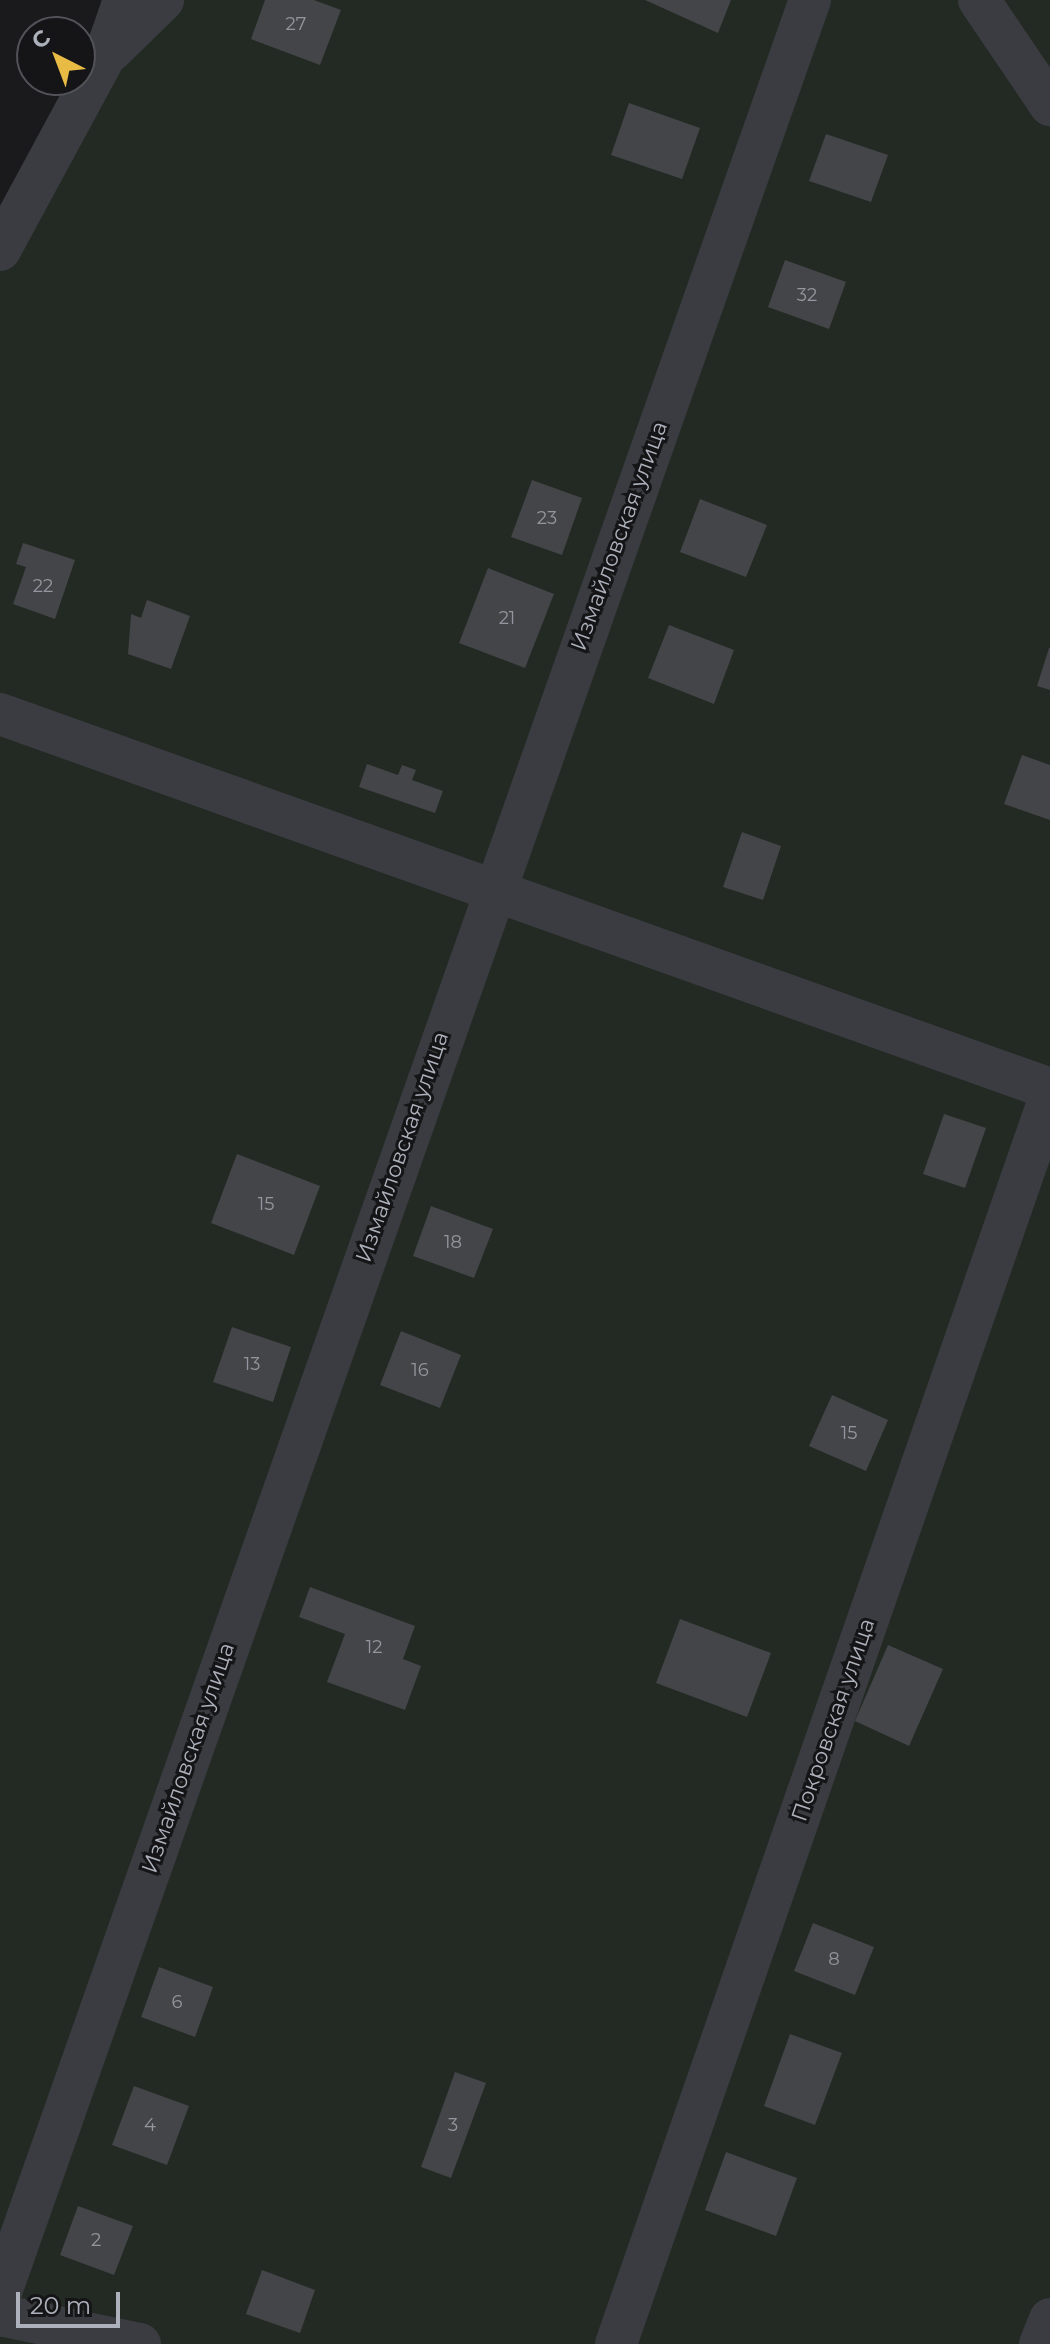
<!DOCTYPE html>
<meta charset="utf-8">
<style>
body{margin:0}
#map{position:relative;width:1050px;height:2344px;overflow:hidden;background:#1a1a1c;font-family:Montserrat,sans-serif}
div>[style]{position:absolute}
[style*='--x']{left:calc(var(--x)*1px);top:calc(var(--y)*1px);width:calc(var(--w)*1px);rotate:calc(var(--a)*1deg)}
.green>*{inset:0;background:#222a23}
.building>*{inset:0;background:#444549}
.street>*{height:42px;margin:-21px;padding:0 21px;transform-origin:21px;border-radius:21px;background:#3b3c41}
span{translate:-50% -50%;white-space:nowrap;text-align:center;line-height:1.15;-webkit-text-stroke:6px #151517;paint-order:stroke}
.number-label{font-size:18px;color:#93969e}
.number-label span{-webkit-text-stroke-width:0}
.street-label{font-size:22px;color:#adb1bb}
.north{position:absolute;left:16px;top:16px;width:80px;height:80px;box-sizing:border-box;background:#151517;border:2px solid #525359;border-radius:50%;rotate:318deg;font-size:22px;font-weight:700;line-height:32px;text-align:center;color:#adb1bb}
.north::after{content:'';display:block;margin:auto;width:28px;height:36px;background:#e8bb45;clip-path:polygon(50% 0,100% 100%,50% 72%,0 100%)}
.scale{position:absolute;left:16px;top:2292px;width:104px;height:36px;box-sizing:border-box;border:4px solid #adb1bb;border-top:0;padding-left:10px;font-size:24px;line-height:28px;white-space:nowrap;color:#adb1bb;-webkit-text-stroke:6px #151517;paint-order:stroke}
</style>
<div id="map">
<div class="green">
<div style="clip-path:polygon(140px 0,1050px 0,1050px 2344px,0 2344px,0 224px)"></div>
</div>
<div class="building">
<div style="clip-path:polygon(265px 0,314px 0,341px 10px,320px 65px,251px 39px)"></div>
<div style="clip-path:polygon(645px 0,731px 0,718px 33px)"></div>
<div style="clip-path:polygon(629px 103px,700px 128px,682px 179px,611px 155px)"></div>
<div style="clip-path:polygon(826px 134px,888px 155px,871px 202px,809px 181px)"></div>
<div style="clip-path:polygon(785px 260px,846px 282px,829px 329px,768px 307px)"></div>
<div style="clip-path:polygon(532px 480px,582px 498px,562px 555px,511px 537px)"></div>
<div style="clip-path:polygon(700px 499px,767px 525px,746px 577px,680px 552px)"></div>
<div style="clip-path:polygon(23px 543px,75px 560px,55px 619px,13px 604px,26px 567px,16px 564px)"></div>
<div style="clip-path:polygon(488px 568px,554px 594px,525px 668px,459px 643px)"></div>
<div style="clip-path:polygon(147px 600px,190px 616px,171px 669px,128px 654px,131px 614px,141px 618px)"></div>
<div style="clip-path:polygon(669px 625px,734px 650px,714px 704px,648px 678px)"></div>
<div style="clip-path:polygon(1049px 648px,1050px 648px,1050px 690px,1037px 686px)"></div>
<div style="clip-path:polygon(1022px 755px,1050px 765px,1050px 820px,1004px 804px)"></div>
<div style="clip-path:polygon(367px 764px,398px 775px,402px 765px,416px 770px,412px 780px,443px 791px,435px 813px,359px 787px)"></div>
<div style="clip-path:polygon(742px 832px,781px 846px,763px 900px,723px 887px)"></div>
<div style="clip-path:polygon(944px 1114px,986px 1128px,965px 1188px,923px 1174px)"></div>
<div style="clip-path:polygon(237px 1154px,320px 1186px,294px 1255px,211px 1223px)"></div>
<div style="clip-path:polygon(431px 1206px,493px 1229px,474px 1278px,413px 1256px)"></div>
<div style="clip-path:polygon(232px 1327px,291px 1347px,273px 1402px,213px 1382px)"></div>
<div style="clip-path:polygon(401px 1331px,461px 1355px,440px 1408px,380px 1385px)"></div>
<div style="clip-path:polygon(832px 1395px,888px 1420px,866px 1471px,809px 1446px)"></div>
<div style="clip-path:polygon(310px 1587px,415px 1626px,403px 1659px,421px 1666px,405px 1710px,327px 1682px,345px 1634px,299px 1617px)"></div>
<div style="clip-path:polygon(680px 1619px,771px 1653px,747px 1717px,656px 1683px)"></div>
<div style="clip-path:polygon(888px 1645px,943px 1669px,909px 1746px,855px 1721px)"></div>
<div style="clip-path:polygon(813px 1923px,874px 1947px,855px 1995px,794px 1971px)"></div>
<div style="clip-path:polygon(159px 1967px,213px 1987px,195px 2037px,141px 2017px)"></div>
<div style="clip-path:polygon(790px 2034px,842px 2053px,815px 2125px,764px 2106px)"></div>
<div style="clip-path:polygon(455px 2072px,486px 2083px,451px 2178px,421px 2167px)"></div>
<div style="clip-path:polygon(134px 2086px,189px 2106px,167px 2165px,112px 2145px)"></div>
<div style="clip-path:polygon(726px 2152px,797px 2178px,776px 2236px,705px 2210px)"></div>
<div style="clip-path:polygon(78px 2206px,133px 2226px,114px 2275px,60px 2255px)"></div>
<div style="clip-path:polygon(262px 2270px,315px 2290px,300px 2333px,246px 2314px)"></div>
</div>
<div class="street">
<div style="--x:979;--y:0;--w:127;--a:55.9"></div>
<div style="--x:111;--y:51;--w:73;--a:-44.4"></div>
<div style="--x:0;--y:250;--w:218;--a:-61.6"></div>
<div style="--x:104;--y:58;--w:61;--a:-71"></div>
<div style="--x:0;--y:714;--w:1115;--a:19.65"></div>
<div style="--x:0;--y:2295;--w:2434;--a:-70.56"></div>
<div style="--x:0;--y:2315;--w:143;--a:11.7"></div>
<div style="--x:616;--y:2344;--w:1321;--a:-70.82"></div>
<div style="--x:1040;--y:2344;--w:27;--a:-68"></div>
</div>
<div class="number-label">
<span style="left:296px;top:24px">27</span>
<span style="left:807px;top:295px">32</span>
<span style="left:547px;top:518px">23</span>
<span style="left:43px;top:586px">22</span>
<span style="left:507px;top:618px">21</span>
<span style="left:266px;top:1204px">15</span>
<span style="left:453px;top:1242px">18</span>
<span style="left:252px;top:1364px">13</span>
<span style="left:420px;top:1370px">16</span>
<span style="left:849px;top:1433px">15</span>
<span style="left:374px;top:1647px">12</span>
<span style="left:834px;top:1959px">8</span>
<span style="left:177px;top:2002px">6</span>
<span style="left:150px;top:2125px">4</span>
<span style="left:453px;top:2125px">3</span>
<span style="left:96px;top:2240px">2</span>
</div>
<div class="street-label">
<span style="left:619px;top:536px;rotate:-70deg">Измайловская улица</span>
<span style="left:402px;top:1147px;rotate:-71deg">Измайловская улица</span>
<span style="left:833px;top:1720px;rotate:-71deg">Покровская улица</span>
<span style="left:188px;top:1758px;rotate:-71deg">Измайловская улица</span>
</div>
<div class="north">С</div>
<div class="scale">20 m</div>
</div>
